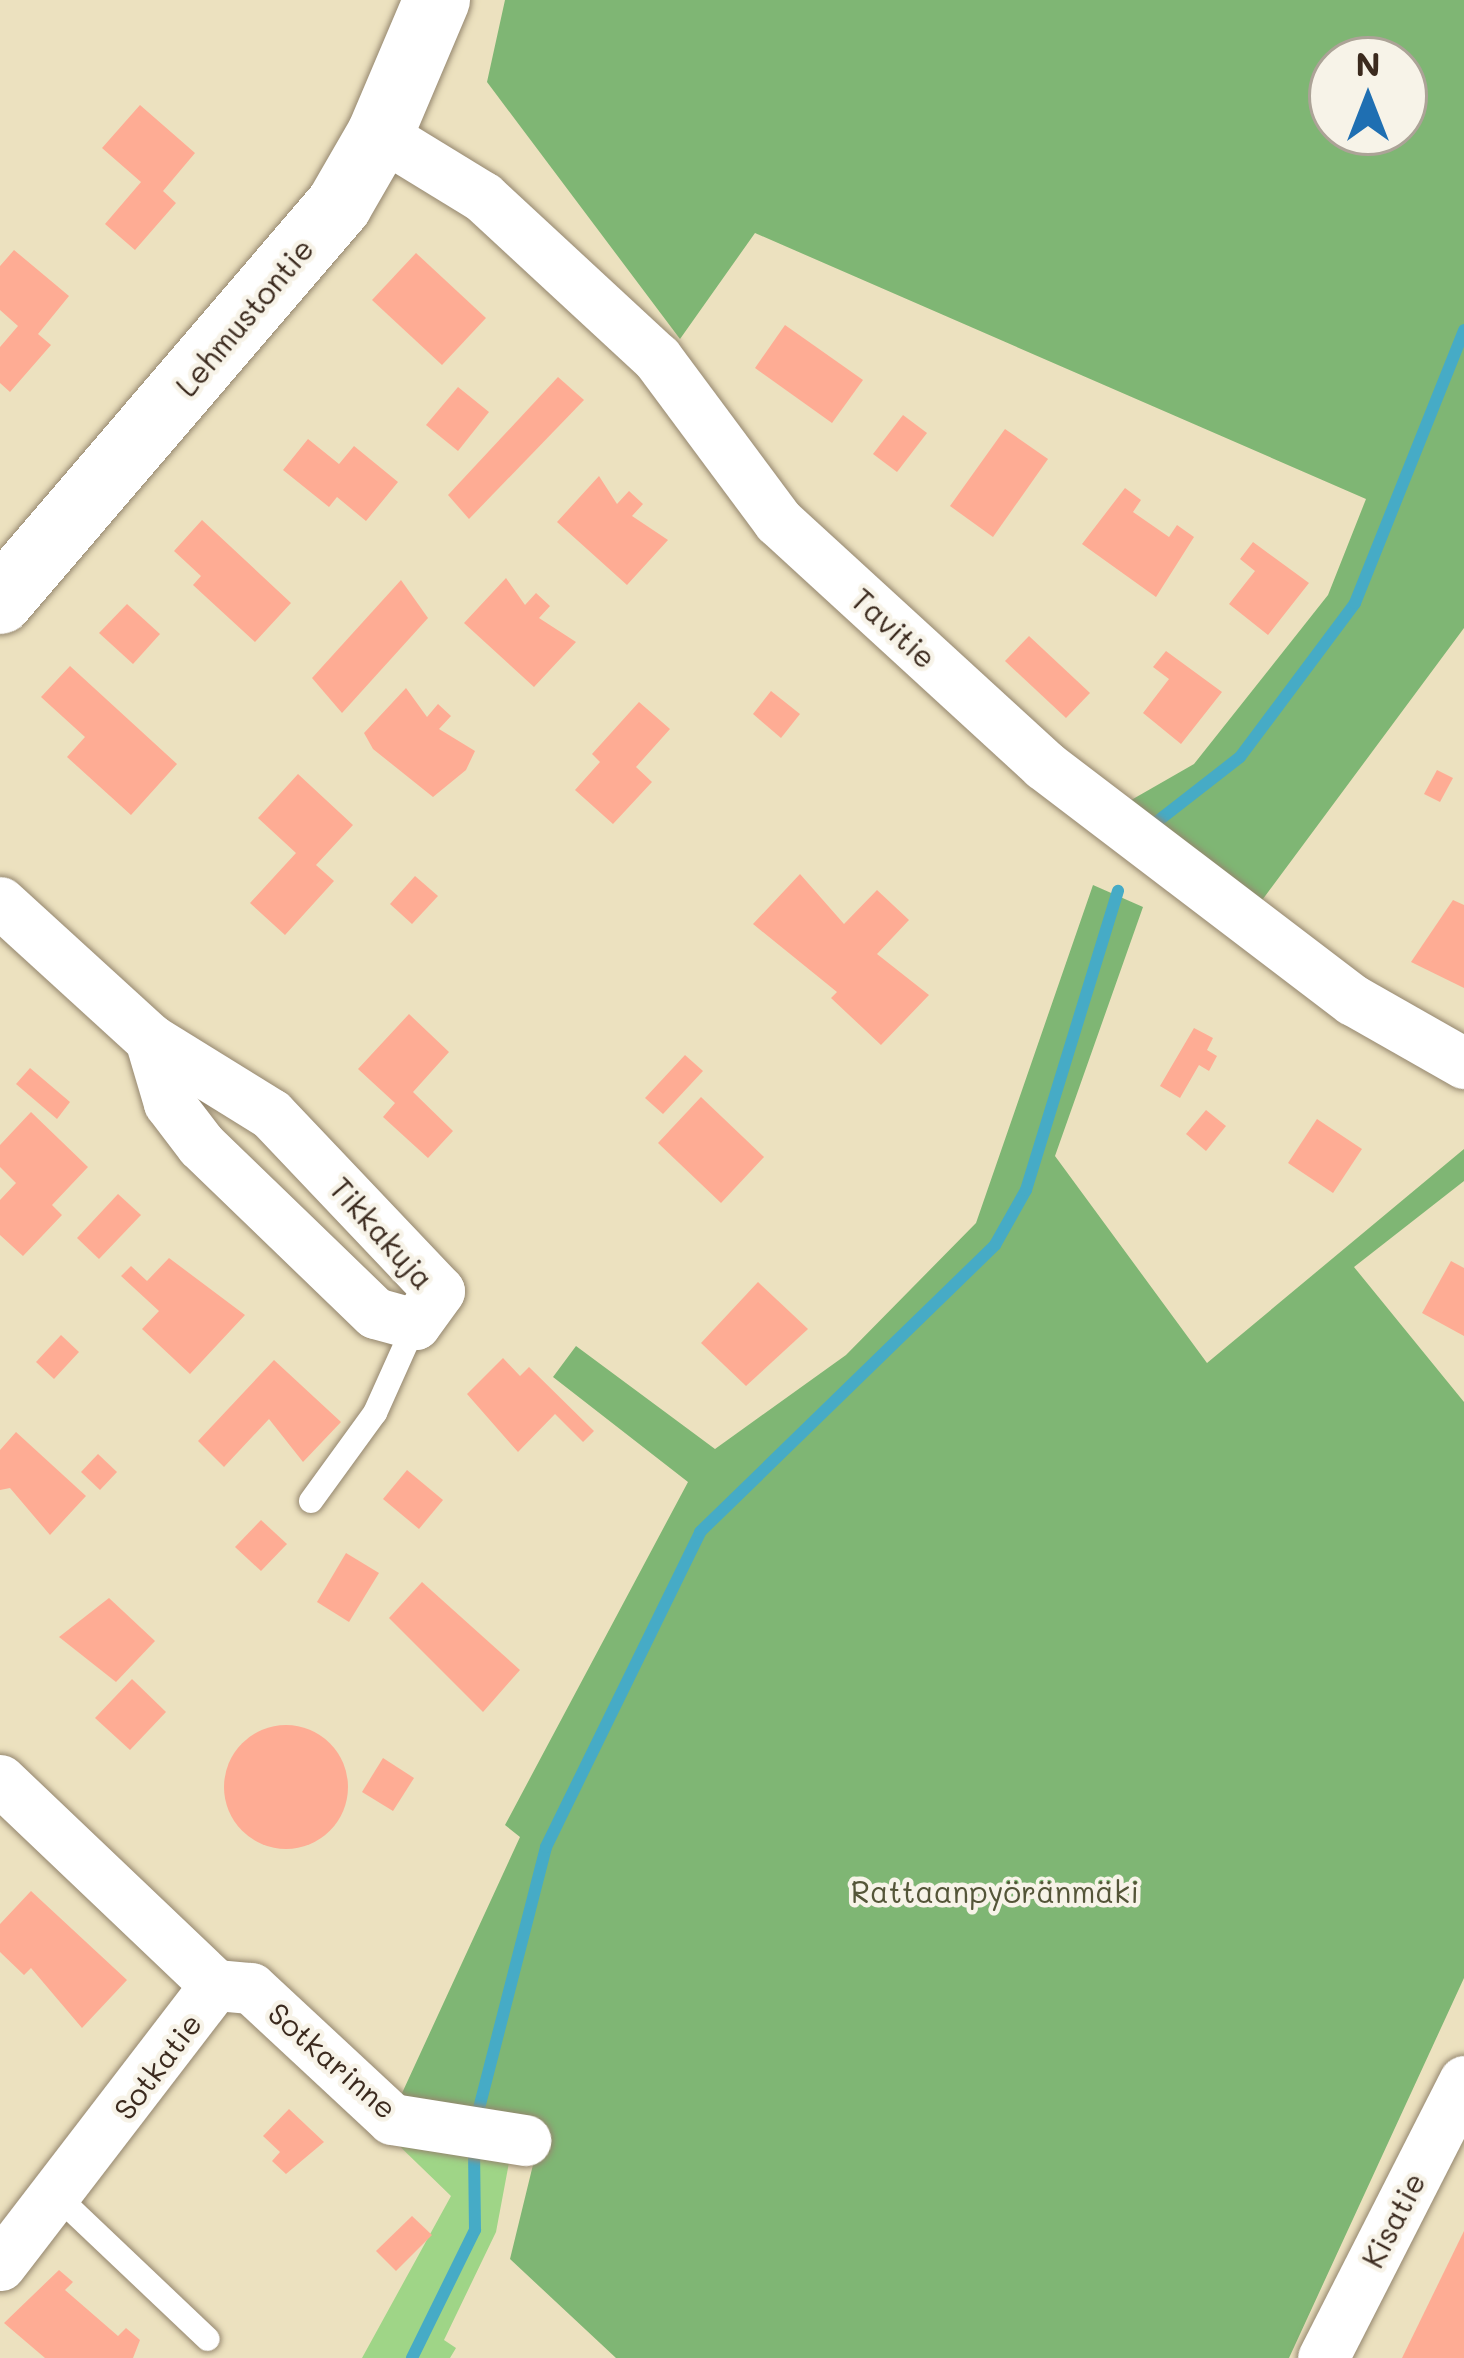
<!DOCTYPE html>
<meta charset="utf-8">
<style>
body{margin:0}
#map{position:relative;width:1464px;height:2358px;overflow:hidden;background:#ece1bf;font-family:Mali,sans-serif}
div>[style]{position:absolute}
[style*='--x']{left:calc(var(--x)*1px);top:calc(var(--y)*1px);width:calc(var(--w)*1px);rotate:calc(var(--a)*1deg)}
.green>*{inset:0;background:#9fd587}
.forest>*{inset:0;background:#7fb674}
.stream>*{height:12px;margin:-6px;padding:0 6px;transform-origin:6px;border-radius:6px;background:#46abc6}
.building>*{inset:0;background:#feac94}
.round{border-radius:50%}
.roads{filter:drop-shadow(0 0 3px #94866e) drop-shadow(0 0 3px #94866e)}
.lane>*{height:24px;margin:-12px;padding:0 12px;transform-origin:12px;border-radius:12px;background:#fff}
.street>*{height:51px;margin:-25.5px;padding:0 25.5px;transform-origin:25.5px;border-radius:25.5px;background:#fff}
.secondary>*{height:66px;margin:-33px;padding:0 33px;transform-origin:33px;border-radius:33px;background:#fff}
span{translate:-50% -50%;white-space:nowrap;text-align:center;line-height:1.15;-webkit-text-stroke:9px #f7f3e8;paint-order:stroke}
.street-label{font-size:30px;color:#3b2a1e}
.park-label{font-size:30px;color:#545538}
.north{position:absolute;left:1308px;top:36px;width:120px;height:120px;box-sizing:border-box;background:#f7f3e8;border:3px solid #aca397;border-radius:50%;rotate:0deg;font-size:33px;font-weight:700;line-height:48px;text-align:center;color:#3b2a1e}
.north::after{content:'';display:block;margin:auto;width:42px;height:54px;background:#1f6fb2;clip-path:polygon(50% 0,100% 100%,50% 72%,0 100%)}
</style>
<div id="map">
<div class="green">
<div style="clip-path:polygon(388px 2135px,511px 2152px,496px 2232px,444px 2340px,456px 2348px,450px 2358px,362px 2358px,451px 2196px)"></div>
</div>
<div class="forest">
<div style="clip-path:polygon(evenodd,505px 0,1464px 0,1464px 628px,1257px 907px,1126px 803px,1194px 764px,1328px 595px,1366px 499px,755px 233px,680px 339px,487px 82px,505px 0,1332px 60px,1404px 60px,1404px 132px,1332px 132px,1332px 60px)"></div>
<div style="clip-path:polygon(1093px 885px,1143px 907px,1055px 1156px,1207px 1363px,1464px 1149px,1464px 1181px,1354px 1267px,1464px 1402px,1464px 1978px,1289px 2358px,616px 2358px,510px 2259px,541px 2132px,397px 2104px,520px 1837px,505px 1825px,688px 1482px,553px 1377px,576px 1346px,715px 1449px,846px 1355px,976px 1223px)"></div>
</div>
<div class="stream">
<div style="--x:1154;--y:824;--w:109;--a:-37.9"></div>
<div style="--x:1240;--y:757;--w:192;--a:-53.2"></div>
<div style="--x:1355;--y:603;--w:294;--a:-68.2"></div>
<div style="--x:476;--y:2120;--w:282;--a:-75.6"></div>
<div style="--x:546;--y:1847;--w:351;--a:-63.9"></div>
<div style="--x:700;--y:1532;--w:412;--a:-44.2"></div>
<div style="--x:995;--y:1245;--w:63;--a:-60.6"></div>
<div style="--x:1026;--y:1190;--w:313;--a:-72.9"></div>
<div style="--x:412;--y:2358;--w:143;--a:-63.8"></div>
<div style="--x:475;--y:2230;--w:84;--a:-90.7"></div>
</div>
<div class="building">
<div style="clip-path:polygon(140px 105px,195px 153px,163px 191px,176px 203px,135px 250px,105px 224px,141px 182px,102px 148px)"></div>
<div style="clip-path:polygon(14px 250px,69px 296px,38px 334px,51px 345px,10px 392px,0 383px,0 347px,18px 326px,0 310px,0 266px)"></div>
<div style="clip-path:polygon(416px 253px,486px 318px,442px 365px,372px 300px)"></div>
<div style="clip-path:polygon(785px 325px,863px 380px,832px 423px,755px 368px)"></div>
<div style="clip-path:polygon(558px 377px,584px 400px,469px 519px,448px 495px)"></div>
<div style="clip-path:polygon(458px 387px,489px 412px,458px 451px,426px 425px)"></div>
<div style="clip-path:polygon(903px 415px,927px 433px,897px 472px,873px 454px)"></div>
<div style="clip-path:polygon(1005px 429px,1048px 459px,993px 537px,950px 506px)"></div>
<div style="clip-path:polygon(308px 439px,339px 464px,354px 446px,398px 482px,366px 521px,337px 497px,329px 507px,283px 470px)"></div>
<div style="clip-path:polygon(599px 476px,617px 504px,629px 491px,643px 504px,632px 516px,668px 540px,627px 585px,557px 522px)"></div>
<div style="clip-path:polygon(1125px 488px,1141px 500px,1133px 512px,1169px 537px,1177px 525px,1194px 537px,1156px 597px,1082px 544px)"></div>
<div style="clip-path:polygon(202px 520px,291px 603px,255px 642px,193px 585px,201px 576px,174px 551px)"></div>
<div style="clip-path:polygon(1253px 542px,1309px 583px,1268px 635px,1229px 604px,1255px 571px,1240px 559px)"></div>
<div style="clip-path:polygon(506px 578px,525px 605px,536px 593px,550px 606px,539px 618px,576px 642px,534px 687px,464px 623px)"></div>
<div style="clip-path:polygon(401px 580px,428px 618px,342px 713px,312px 678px)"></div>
<div style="clip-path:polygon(127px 604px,160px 634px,133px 664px,99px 633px)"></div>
<div style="clip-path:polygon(1029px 636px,1090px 693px,1066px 718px,1005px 661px)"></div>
<div style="clip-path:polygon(1166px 651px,1222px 692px,1181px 744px,1143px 713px,1169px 679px,1153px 667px)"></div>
<div style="clip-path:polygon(70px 666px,177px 764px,131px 815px,67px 757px,85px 737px,41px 697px)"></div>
<div style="clip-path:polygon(406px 688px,427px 717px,438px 704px,451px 716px,439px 729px,475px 751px,466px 770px,433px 797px,373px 749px,364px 733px)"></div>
<div style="clip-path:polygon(771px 691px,800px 714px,781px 738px,753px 714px)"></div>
<div style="clip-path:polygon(639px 702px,670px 729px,636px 767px,652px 782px,613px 824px,575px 790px,600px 762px,592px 754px)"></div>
<div style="clip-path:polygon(1437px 770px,1453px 778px,1440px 802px,1424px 794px)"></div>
<div style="clip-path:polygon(298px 774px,353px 825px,316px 865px,334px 881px,285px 935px,250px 903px,296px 853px,258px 818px)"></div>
<div style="clip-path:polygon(800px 874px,844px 924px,877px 890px,909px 920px,877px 954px,929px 995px,881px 1045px,831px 998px,837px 992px,753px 924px)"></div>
<div style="clip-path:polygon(415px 876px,438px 896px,412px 924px,390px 904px)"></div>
<div style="clip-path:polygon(1453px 900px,1464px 905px,1464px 988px,1411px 962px)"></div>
<div style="clip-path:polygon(409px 1014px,449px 1052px,413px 1092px,453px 1131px,428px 1158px,383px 1117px,395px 1103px,358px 1069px)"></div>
<div style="clip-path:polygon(1194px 1028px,1213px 1038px,1207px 1050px,1217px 1056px,1209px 1071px,1199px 1065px,1180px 1098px,1160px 1086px)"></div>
<div style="clip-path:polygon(685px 1055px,703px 1071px,663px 1114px,645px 1098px)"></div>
<div style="clip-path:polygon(30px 1068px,70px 1102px,57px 1119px,16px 1084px)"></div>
<div style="clip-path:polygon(701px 1097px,764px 1157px,721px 1203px,658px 1143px)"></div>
<div style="clip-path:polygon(1206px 1110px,1226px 1126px,1206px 1151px,1186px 1134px)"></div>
<div style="clip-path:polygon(31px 1112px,88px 1167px,52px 1205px,62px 1215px,23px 1256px,0 1235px,0 1200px,16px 1183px,0 1167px,0 1145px)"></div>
<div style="clip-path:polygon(1317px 1119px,1362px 1149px,1333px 1193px,1288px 1163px)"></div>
<div style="clip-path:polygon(118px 1194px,141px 1215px,99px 1259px,77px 1238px)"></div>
<div style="clip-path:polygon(169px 1258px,245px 1315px,190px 1374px,142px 1329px,159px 1311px,121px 1276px,131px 1266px,147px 1281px)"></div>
<div style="clip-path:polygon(1451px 1261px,1464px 1268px,1464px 1336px,1422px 1313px)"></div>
<div style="clip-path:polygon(758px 1282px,808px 1329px,746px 1386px,701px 1343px)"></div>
<div style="clip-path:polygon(61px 1335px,79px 1352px,54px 1379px,36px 1362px)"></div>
<div style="clip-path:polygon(503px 1358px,520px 1376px,529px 1367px,594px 1431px,583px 1442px,555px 1414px,518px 1452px,467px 1394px)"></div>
<div style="clip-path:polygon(274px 1360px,341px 1422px,303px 1462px,269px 1419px,224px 1467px,198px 1441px)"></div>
<div style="clip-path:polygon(16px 1432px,86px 1496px,50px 1535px,10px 1488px,0 1490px,0 1450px)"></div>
<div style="clip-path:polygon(98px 1454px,117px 1472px,100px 1490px,81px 1472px)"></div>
<div style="clip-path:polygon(407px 1470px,443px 1500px,419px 1529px,383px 1499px)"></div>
<div style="clip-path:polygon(261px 1520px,287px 1544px,261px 1571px,235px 1547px)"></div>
<div style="clip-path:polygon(346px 1553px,379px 1573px,349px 1622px,317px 1602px)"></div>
<div style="clip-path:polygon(422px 1582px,520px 1670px,483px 1712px,389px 1618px)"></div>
<div style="clip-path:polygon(109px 1598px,155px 1641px,116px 1682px,59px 1637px)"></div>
<div style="clip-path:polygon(132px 1679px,166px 1712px,130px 1750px,95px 1718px)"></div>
<div class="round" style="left:224px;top:1725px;width:124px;height:124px"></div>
<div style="clip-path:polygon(383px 1758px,414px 1778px,393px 1811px,362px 1792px)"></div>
<div style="clip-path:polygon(31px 1891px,127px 1980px,82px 2028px,31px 1968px,24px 1975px,0 1952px,0 1924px)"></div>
<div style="clip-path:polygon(289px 2109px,324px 2142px,286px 2174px,272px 2161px,280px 2152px,263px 2136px)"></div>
<div style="clip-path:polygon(412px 2216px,432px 2235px,396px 2271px,376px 2251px)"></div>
<div style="clip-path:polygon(1464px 2231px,1464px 2358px,1402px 2358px)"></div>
<div style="clip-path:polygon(59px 2270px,73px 2282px,65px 2290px,118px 2336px,126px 2328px,140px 2340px,133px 2358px,45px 2358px,4px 2323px)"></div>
</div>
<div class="roads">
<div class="lane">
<div style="--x:311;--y:1501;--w:109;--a:-54"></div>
<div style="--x:375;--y:1413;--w:98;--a:-65.8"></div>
<div style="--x:56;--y:2195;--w:209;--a:43.5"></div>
</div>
<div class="street">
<div style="--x:380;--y:134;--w:121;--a:31.5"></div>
<div style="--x:483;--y:197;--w:237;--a:42.8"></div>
<div style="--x:657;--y:358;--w:203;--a:53.4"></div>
<div style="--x:778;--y:521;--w:361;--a:42.5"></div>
<div style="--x:1044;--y:765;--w:388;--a:37.3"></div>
<div style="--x:1353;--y:1000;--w:128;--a:29.6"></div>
<div style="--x:0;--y:902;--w:203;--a:42.4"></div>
<div style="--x:150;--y:1039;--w:142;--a:31.8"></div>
<div style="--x:271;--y:1114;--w:244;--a:46.5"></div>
<div style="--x:439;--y:1291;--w:41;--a:126"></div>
<div style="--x:415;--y:1324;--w:41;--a:-164.6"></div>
<div style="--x:375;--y:1313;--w:242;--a:-136"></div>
<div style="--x:201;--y:1145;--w:53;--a:-127.3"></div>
<div style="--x:169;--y:1103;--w:67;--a:-106.5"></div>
<div style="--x:0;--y:1780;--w:297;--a:43.6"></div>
<div style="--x:215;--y:1985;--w:353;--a:127.5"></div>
<div style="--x:215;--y:1985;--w:36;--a:5"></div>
<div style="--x:251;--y:1988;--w:192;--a:42.9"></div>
<div style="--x:392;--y:2119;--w:135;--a:9"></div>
<div style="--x:1323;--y:2358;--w:311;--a:-63"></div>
</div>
<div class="secondary">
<div style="--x:0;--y:601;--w:521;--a:-49.43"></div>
<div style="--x:339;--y:205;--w:82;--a:-60"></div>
<div style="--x:380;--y:134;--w:146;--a:-67"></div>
</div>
</div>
<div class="street-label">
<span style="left:244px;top:317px;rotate:-50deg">Lehmustontie</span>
<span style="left:894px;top:628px;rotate:42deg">Tavitie</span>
<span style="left:382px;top:1233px;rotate:48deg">Tikkakuja</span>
<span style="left:333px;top:2060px;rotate:41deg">Sotkarinne</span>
<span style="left:157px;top:2066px;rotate:-53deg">Sotkatie</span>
<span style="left:1393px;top:2220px;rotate:-63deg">Kisatie</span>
</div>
<div class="park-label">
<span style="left:995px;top:1891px">Rattaanpyöränmäki</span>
</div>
<div class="north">N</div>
</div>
